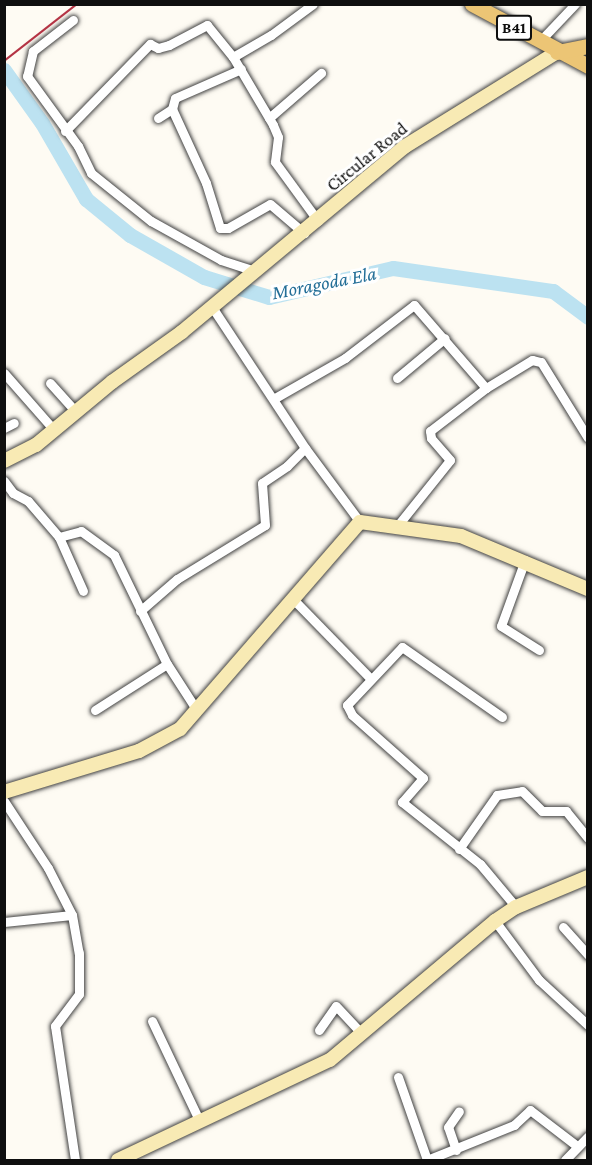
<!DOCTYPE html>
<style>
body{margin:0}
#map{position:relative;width:592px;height:1165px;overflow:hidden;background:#fefbf3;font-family:"Crimson Pro",serif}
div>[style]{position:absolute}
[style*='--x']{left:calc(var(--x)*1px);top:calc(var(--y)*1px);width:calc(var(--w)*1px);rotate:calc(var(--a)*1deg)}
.river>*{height:15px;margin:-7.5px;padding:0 7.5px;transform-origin:7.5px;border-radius:7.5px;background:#bce2f1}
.roads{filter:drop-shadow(0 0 2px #424242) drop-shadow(0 0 2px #424242)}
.street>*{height:9px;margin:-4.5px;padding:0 4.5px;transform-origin:4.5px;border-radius:4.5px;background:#fff}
.secondary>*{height:14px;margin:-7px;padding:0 7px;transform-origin:7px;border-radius:7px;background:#f8eab4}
.primary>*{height:15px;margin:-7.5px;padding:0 7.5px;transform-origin:7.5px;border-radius:7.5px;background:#ecc575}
.rail>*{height:2px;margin:-1px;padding:0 1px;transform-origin:1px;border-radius:1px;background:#b43344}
span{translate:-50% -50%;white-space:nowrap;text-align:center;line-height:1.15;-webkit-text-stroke:6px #fff;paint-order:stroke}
.shield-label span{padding:2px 4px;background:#fff;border:2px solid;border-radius:4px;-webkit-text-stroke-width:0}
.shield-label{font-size:16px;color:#0f0f0f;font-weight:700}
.street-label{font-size:18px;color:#0f0f0f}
.water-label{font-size:20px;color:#236e97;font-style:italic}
.frame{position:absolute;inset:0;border:6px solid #0f0f0f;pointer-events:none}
</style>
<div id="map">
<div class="river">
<div style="--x:4;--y:70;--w:65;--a:54.4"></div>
<div style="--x:42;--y:123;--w:88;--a:59.9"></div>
<div style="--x:86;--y:199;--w:57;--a:39.3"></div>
<div style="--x:130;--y:235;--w:85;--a:29.6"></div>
<div style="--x:204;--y:277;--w:68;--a:17.1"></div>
<div style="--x:269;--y:297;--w:127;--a:-13.2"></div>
<div style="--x:393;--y:268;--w:162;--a:8.2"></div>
<div style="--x:553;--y:291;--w:44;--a:36.6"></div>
</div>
<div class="roads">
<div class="street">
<div style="--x:73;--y:20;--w:51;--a:142.2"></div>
<div style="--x:33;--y:51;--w:26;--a:103"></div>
<div style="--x:27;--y:76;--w:87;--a:53.9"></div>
<div style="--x:78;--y:146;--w:30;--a:64"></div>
<div style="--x:91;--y:173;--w:77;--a:38.7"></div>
<div style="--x:151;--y:221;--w:80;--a:29.1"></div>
<div style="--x:221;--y:260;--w:36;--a:18"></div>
<div style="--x:539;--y:42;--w:52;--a:-46.5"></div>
<div style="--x:233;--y:57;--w:44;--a:-30.1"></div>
<div style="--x:271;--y:35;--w:52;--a:-36.4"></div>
<div style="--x:172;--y:109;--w:81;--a:65.3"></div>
<div style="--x:206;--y:183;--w:47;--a:72.7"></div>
<div style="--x:220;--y:228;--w:8;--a:0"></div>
<div style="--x:228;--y:228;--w:48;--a:-29.7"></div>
<div style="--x:270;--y:204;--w:45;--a:40.5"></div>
<div style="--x:158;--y:118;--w:17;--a:-33"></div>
<div style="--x:172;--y:109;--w:11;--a:-75"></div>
<div style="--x:175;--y:98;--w:72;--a:-23.7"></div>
<div style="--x:269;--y:118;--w:69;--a:-40.9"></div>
<div style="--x:65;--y:131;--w:122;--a:-45.7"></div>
<div style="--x:150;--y:44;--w:9;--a:27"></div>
<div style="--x:158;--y:48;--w:11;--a:-15"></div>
<div style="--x:169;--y:45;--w:43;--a:-27.8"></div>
<div style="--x:207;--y:25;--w:41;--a:50.9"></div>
<div style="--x:233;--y:57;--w:79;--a:59.5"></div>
<div style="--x:273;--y:125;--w:13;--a:67"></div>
<div style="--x:278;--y:137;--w:25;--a:97"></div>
<div style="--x:275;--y:162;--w:73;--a:53.9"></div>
<div style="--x:212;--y:307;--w:169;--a:56.6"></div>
<div style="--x:305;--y:448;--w:92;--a:53.4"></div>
<div style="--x:4;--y:373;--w:76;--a:48.7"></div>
<div style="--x:397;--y:378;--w:62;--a:-39.8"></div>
<div style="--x:50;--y:383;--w:39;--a:48"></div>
<div style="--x:275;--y:398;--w:81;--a:-29.7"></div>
<div style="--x:345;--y:358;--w:87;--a:-37.5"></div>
<div style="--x:414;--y:305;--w:110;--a:49.1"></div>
<div style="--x:4;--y:428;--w:11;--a:-27"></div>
<div style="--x:4;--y:481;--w:15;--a:53"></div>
<div style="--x:13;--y:493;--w:17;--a:28"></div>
<div style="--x:28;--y:501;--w:48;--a:49.3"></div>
<div style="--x:59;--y:537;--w:59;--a:66"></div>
<div style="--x:398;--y:525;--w:83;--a:-51.3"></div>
<div style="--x:450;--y:460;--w:29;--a:-131"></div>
<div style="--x:431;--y:438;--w:7;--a:-98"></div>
<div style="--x:430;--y:431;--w:71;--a:-37.5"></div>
<div style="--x:486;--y:388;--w:54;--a:-31.3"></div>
<div style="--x:532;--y:360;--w:9;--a:13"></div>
<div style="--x:541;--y:362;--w:89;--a:58.3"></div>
<div style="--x:59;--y:537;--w:23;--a:-15"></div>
<div style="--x:81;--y:531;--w:41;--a:36"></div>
<div style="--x:114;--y:555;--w:121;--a:64.1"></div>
<div style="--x:167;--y:664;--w:54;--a:57.2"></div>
<div style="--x:525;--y:560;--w:70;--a:110"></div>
<div style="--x:501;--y:626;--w:45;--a:32.3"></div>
<div style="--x:295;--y:601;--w:107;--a:45.8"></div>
<div style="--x:140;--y:611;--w:49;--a:-40.9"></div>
<div style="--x:177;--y:579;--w:103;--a:-31.5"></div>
<div style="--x:265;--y:525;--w:42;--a:-94.1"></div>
<div style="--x:262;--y:483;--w:30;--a:-34"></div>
<div style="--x:287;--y:466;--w:25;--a:-45"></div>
<div style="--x:95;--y:710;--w:85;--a:-32.6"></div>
<div style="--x:502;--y:717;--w:122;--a:-145"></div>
<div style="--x:402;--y:647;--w:80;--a:133.5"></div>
<div style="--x:347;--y:705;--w:11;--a:63"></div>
<div style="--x:352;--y:715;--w:95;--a:41.6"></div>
<div style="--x:423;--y:778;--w:32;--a:131"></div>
<div style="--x:402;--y:802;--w:100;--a:38.5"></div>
<div style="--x:480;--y:864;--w:56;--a:50.1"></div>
<div style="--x:4;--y:801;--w:80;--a:56.7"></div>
<div style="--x:48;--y:868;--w:53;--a:62.9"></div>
<div style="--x:72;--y:915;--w:39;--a:80"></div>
<div style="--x:79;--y:953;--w:41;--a:90"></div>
<div style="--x:79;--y:994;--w:40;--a:127"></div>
<div style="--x:55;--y:1026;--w:135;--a:81.5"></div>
<div style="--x:459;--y:849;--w:66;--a:-54.9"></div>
<div style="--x:497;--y:795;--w:25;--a:-9"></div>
<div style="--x:522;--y:791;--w:28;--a:45"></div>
<div style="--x:542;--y:811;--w:24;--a:0"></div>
<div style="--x:566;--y:811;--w:35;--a:51"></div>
<div style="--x:495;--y:921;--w:74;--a:53.3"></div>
<div style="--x:539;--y:980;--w:67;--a:42.6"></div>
<div style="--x:4;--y:922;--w:68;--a:-5.9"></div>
<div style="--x:563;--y:927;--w:38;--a:48"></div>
<div style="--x:152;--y:1021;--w:112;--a:64.6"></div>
<div style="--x:319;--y:1030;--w:29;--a:-55"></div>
<div style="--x:336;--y:1006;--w:38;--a:47"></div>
<div style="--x:398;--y:1077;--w:88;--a:70.7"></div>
<div style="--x:456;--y:1150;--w:24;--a:-109"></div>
<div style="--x:448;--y:1127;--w:19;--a:-55"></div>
<div style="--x:427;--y:1160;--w:94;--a:-21.9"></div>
<div style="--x:514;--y:1125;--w:22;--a:-43"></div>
<div style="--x:530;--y:1110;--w:59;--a:37.5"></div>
<div style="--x:565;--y:1160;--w:33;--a:-46"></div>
</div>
<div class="secondary">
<div style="--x:4;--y:461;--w:36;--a:-27"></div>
<div style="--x:36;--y:445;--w:99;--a:-39.7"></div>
<div style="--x:112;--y:382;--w:86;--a:-35.5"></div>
<div style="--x:182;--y:332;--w:289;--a:-39.8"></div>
<div style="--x:404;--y:147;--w:180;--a:-31.8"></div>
<div style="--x:4;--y:792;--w:141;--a:-16.9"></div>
<div style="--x:139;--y:751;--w:47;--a:-28.2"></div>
<div style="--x:180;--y:729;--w:274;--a:-49"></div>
<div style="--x:360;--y:522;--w:102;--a:7.9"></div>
<div style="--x:461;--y:536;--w:138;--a:22.7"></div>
<div style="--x:118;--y:1160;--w:234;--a:-25.3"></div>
<div style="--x:330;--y:1060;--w:216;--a:-40.1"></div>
<div style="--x:495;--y:921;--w:25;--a:-34"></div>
<div style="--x:516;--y:907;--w:78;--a:-22.6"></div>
</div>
<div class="primary">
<div style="--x:472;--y:4;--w:132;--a:28.1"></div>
<div style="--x:557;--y:52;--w:32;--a:-11"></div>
</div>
</div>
<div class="rail">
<div style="--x:4;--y:61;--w:93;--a:-38"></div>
</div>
<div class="shield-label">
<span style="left:514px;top:28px">B41</span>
</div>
<div class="street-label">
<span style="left:367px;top:157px;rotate:-39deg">Circular Road</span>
</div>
<div class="water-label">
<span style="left:324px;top:283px;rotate:-11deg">Moragoda Ela</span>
</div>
<div class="frame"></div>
</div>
